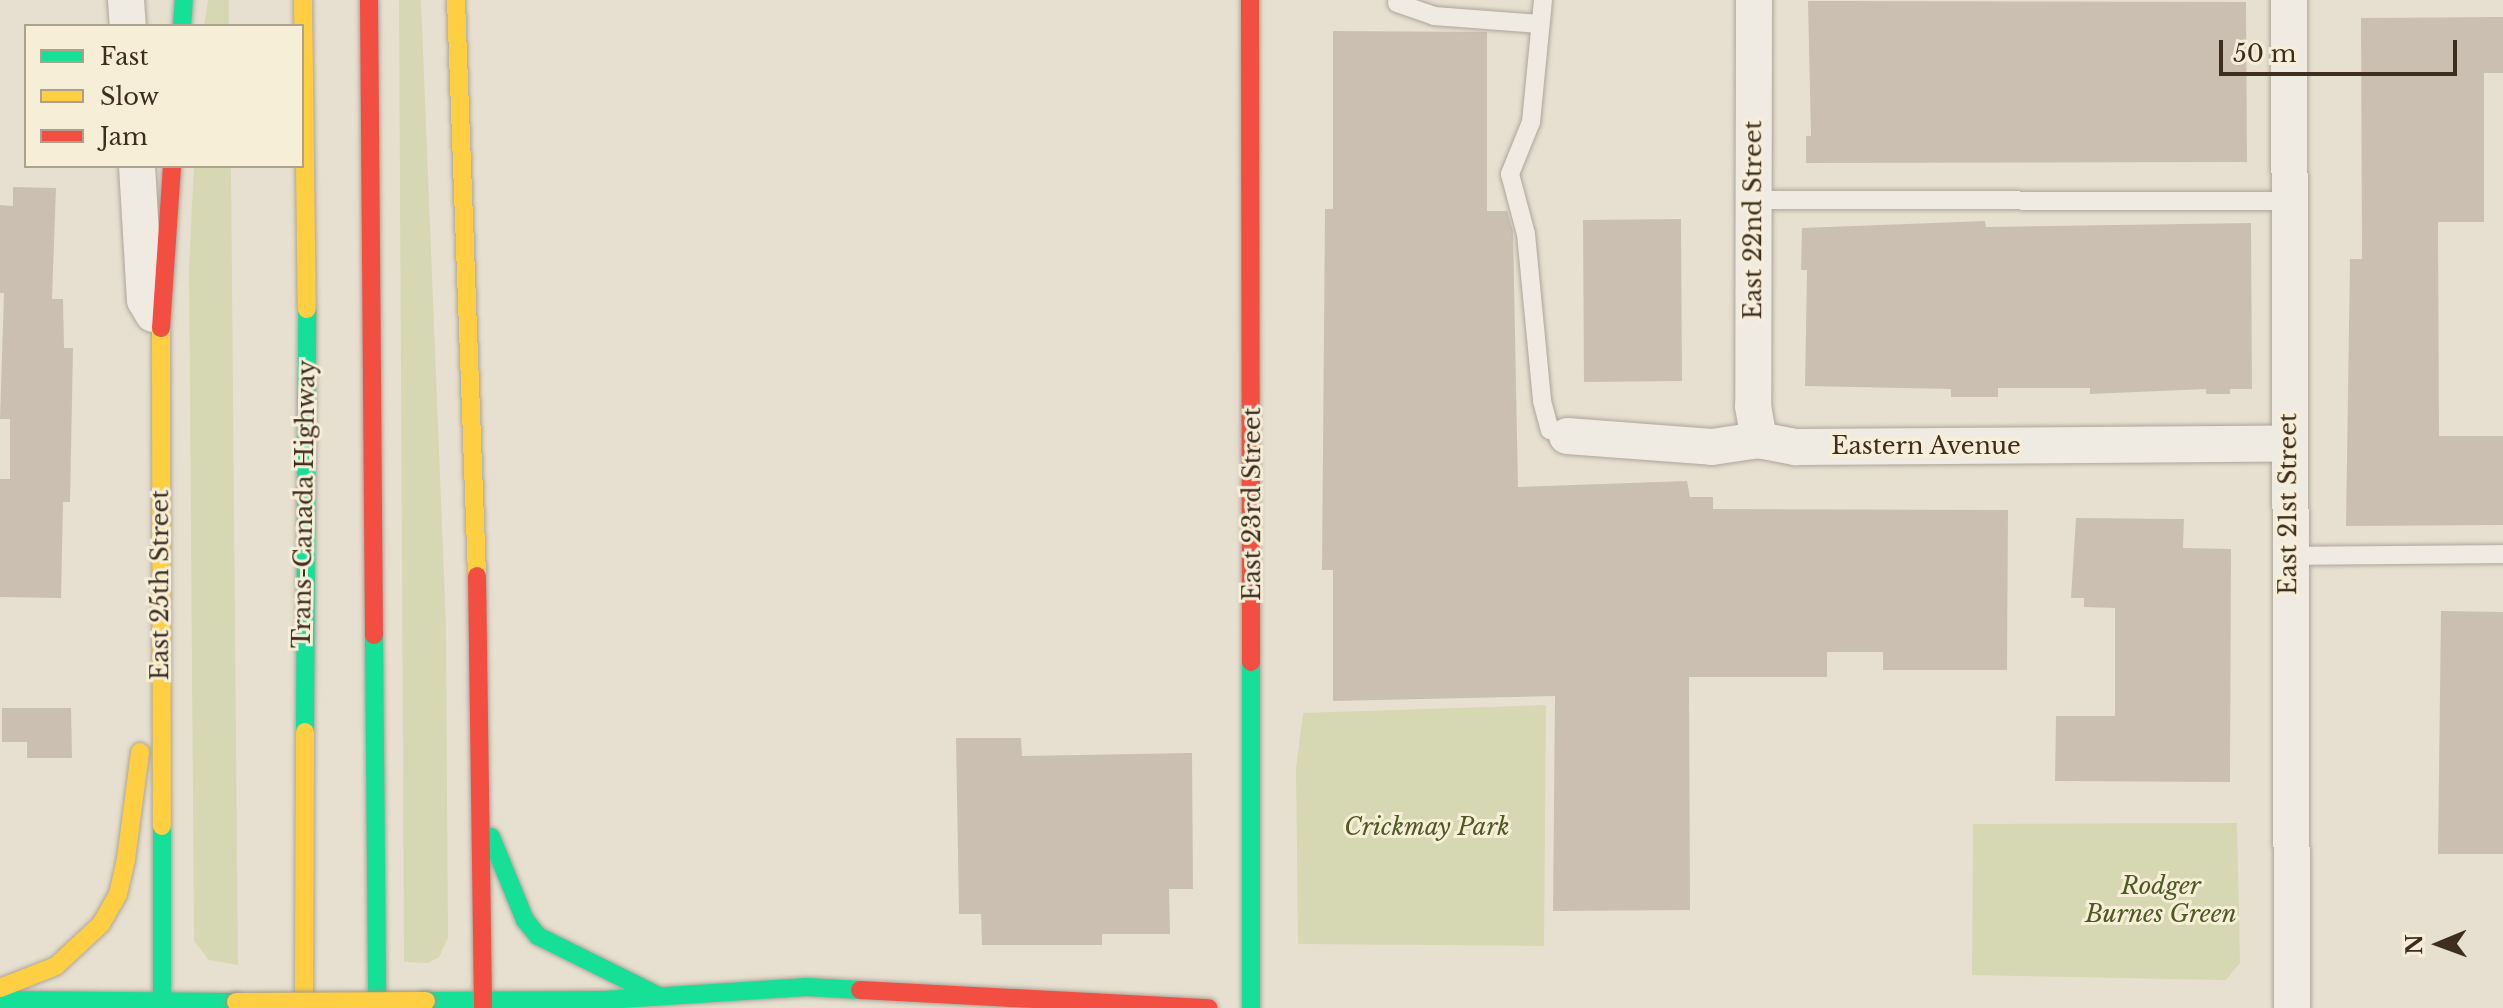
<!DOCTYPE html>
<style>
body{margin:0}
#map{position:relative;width:2503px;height:1008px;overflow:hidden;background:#e7e0d1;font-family:"Libre Baskerville",serif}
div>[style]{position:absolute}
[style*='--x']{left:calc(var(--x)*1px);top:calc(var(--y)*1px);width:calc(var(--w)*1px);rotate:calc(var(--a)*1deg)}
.green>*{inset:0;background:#d6d7b3}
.building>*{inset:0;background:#cbbfb2}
.roads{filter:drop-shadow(0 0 2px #ada599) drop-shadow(0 0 2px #ada599)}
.lane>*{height:18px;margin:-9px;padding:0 9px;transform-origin:9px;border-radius:9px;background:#efebe3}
.street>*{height:36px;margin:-18px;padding:0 18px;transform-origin:18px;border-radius:18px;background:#efebe3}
.fast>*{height:18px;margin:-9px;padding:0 9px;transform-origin:9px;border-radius:9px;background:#16e098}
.slow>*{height:18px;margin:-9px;padding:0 9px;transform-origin:9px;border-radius:9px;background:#ffcf43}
.jam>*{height:18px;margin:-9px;padding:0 9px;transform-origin:9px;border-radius:9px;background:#f24e42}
.bridges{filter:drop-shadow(0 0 2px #9c958a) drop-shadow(0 0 2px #9c958a)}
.slow-bridge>*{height:18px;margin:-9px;padding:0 9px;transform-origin:9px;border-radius:9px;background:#ffcf43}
span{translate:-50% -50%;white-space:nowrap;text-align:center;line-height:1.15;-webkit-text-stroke:6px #f7eed8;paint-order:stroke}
.street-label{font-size:24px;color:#3d2e20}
.park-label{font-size:24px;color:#4d5a26;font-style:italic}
.legend{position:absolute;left:24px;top:24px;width:280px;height:144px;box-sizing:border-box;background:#f7eed8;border:2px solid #ada18e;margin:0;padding:10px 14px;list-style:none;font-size:24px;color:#3d2e20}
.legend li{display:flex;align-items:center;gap:16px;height:40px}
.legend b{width:40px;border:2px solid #ada18e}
.north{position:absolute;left:2399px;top:904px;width:80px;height:80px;-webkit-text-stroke:6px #f7eed8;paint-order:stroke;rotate:269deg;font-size:22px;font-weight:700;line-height:32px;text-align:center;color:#3d2e20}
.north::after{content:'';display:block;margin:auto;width:28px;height:36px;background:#3d2e20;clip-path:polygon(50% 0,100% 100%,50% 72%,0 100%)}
.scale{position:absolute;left:2219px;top:40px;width:238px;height:36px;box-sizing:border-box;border:4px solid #3d2e20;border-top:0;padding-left:10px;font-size:24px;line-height:28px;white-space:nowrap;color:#3d2e20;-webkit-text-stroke:6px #f7eed8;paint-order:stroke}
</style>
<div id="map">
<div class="green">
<div style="clip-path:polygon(208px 0,229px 0,229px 26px,204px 26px)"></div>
<div style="clip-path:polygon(399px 0,421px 0,446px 625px,448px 938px,439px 957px,428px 963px,404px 962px)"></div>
<div style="clip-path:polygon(194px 166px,231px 166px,238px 965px,209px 960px,194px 941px,189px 265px)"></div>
<div style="clip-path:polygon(1546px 705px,1544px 946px,1298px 944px,1296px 768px,1303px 713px)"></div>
<div style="clip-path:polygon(2237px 823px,2240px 963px,2226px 980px,1972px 975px,1973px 824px)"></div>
</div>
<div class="building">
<div style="clip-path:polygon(1808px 1px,2246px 2px,2247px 162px,1806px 163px,1806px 136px,1811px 136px)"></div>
<div style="clip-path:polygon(2503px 17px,2503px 73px,2484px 73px,2484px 222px,2438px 222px,2439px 436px,2503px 436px,2503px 525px,2346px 526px,2350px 259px,2362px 259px,2361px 18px)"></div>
<div style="clip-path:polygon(1333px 31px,1487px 32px,1487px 211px,1507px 211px,1513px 231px,1518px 487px,1687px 481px,1690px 497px,1713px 497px,1713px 509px,2008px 510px,2007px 670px,1883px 670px,1883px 652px,1827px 652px,1827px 677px,1689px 677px,1690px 910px,1553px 911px,1555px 696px,1333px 701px,1333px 570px,1322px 570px,1325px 209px,1333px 209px)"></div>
<div style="clip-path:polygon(13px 187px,56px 188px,52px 299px,63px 299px,64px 348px,73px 348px,70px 502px,63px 502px,61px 598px,0 597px,0 479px,10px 479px,10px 419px,0 419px,4px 293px,0 293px,0 205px,13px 206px)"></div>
<div style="clip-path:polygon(1681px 219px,1682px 381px,1584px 382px,1583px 220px)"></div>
<div style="clip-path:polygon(1985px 221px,1986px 227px,2251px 223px,2252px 389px,2230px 389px,2230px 394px,2206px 394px,2206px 389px,2090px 394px,2090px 388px,1998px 388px,1998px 397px,1951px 397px,1951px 389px,1805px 386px,1807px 270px,1801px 270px,1802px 228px)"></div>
<div style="clip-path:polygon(2076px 518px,2184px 519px,2183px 548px,2231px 549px,2230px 782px,2055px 781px,2056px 716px,2115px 716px,2115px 608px,2084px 607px,2084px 598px,2071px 598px)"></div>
<div style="clip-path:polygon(2441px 611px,2503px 612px,2503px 854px,2438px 854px)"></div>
<div style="clip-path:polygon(2px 708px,71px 708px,72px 758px,27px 758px,27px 742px,2px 742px)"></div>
<div style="clip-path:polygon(956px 738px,1021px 738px,1022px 756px,1192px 753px,1193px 889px,1169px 889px,1170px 934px,1102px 934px,1102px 945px,982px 945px,981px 914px,959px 914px)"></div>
</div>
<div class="roads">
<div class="lane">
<div style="--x:1543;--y:0;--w:123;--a:95.6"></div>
<div style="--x:1531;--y:122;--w:56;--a:112"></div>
<div style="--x:1510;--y:174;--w:62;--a:75.1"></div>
<div style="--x:1526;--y:234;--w:168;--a:84.5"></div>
<div style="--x:1542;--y:401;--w:30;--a:75"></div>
<div style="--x:1550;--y:430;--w:18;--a:19"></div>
<div style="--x:1397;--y:3;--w:39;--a:19"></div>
<div style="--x:1434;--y:16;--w:106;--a:4.3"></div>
<div style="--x:1753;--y:200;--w:536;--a:0.11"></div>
<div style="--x:2288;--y:556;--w:215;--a:-0.5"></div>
</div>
<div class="street">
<div style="--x:126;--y:0;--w:26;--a:86"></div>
<div style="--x:1754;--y:0;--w:406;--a:90.1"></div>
<div style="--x:1753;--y:406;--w:35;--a:80"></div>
<div style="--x:2289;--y:0;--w:1008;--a:89.83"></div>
<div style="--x:137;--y:166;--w:134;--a:86.6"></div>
<div style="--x:145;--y:300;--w:16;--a:60"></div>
<div style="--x:1567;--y:436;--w:145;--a:4.3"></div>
<div style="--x:1712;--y:447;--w:48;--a:-8.5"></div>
<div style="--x:1759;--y:440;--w:38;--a:11"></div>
<div style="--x:1796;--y:447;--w:491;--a:-0.4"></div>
</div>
<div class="fast">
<div style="--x:182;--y:26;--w:26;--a:-86"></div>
<div style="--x:374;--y:635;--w:373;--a:89.5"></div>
<div style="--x:1251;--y:662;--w:346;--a:90"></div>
<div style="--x:305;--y:732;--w:423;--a:-89.7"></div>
<div style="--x:162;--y:826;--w:182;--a:90"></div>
<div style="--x:491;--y:837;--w:90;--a:67.7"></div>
<div style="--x:525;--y:920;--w:21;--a:51"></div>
<div style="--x:538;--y:936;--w:135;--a:26.4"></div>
<div style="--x:0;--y:1000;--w:236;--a:0.5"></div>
<div style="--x:426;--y:1001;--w:178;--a:-0.3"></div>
<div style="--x:604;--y:1000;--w:203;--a:-3.7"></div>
<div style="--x:807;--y:987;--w:53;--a:3.2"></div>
</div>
<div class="slow">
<div style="--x:303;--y:0;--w:309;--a:89.3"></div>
<div style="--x:456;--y:0;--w:576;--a:87.91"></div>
<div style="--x:161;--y:328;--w:498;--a:89.9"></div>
<div style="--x:0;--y:988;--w:60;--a:-21.4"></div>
<div style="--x:56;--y:966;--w:62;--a:-43"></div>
<div style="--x:101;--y:924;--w:34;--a:-60"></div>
<div style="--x:118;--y:894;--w:36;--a:-77"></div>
<div style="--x:126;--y:859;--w:108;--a:-82.5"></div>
<div style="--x:304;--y:1008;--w:276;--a:-89.8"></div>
</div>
<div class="jam">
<div style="--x:369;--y:0;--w:635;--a:89.55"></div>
<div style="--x:1250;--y:0;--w:662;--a:89.91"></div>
<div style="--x:161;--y:328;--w:162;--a:-86.1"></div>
<div style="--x:477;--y:576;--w:432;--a:89.2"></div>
<div style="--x:860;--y:990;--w:349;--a:3"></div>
</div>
</div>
<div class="bridges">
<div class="slow-bridge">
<div style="--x:236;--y:1002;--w:190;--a:-0.3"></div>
</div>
</div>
<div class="street-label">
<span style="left:1753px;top:220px;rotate:-90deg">East 22nd Street</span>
<span style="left:1926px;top:446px">Eastern Avenue</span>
<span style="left:304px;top:504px;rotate:-89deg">Trans-Canada Highway</span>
<span style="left:1252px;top:504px;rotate:-90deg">East 23rd Street</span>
<span style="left:2288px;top:504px;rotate:-90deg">East 21st Street</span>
<span style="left:160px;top:585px;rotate:-90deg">East 25th Street</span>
</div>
<div class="park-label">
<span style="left:1427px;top:827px">Crickmay Park</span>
<span style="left:2161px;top:900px">Rodger<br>Burnes Green</span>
</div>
<ul class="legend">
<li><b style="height:10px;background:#16e098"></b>Fast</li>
<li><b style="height:10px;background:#ffcf43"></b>Slow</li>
<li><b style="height:10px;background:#f24e42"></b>Jam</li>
</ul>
<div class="north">N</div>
<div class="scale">50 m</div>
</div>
